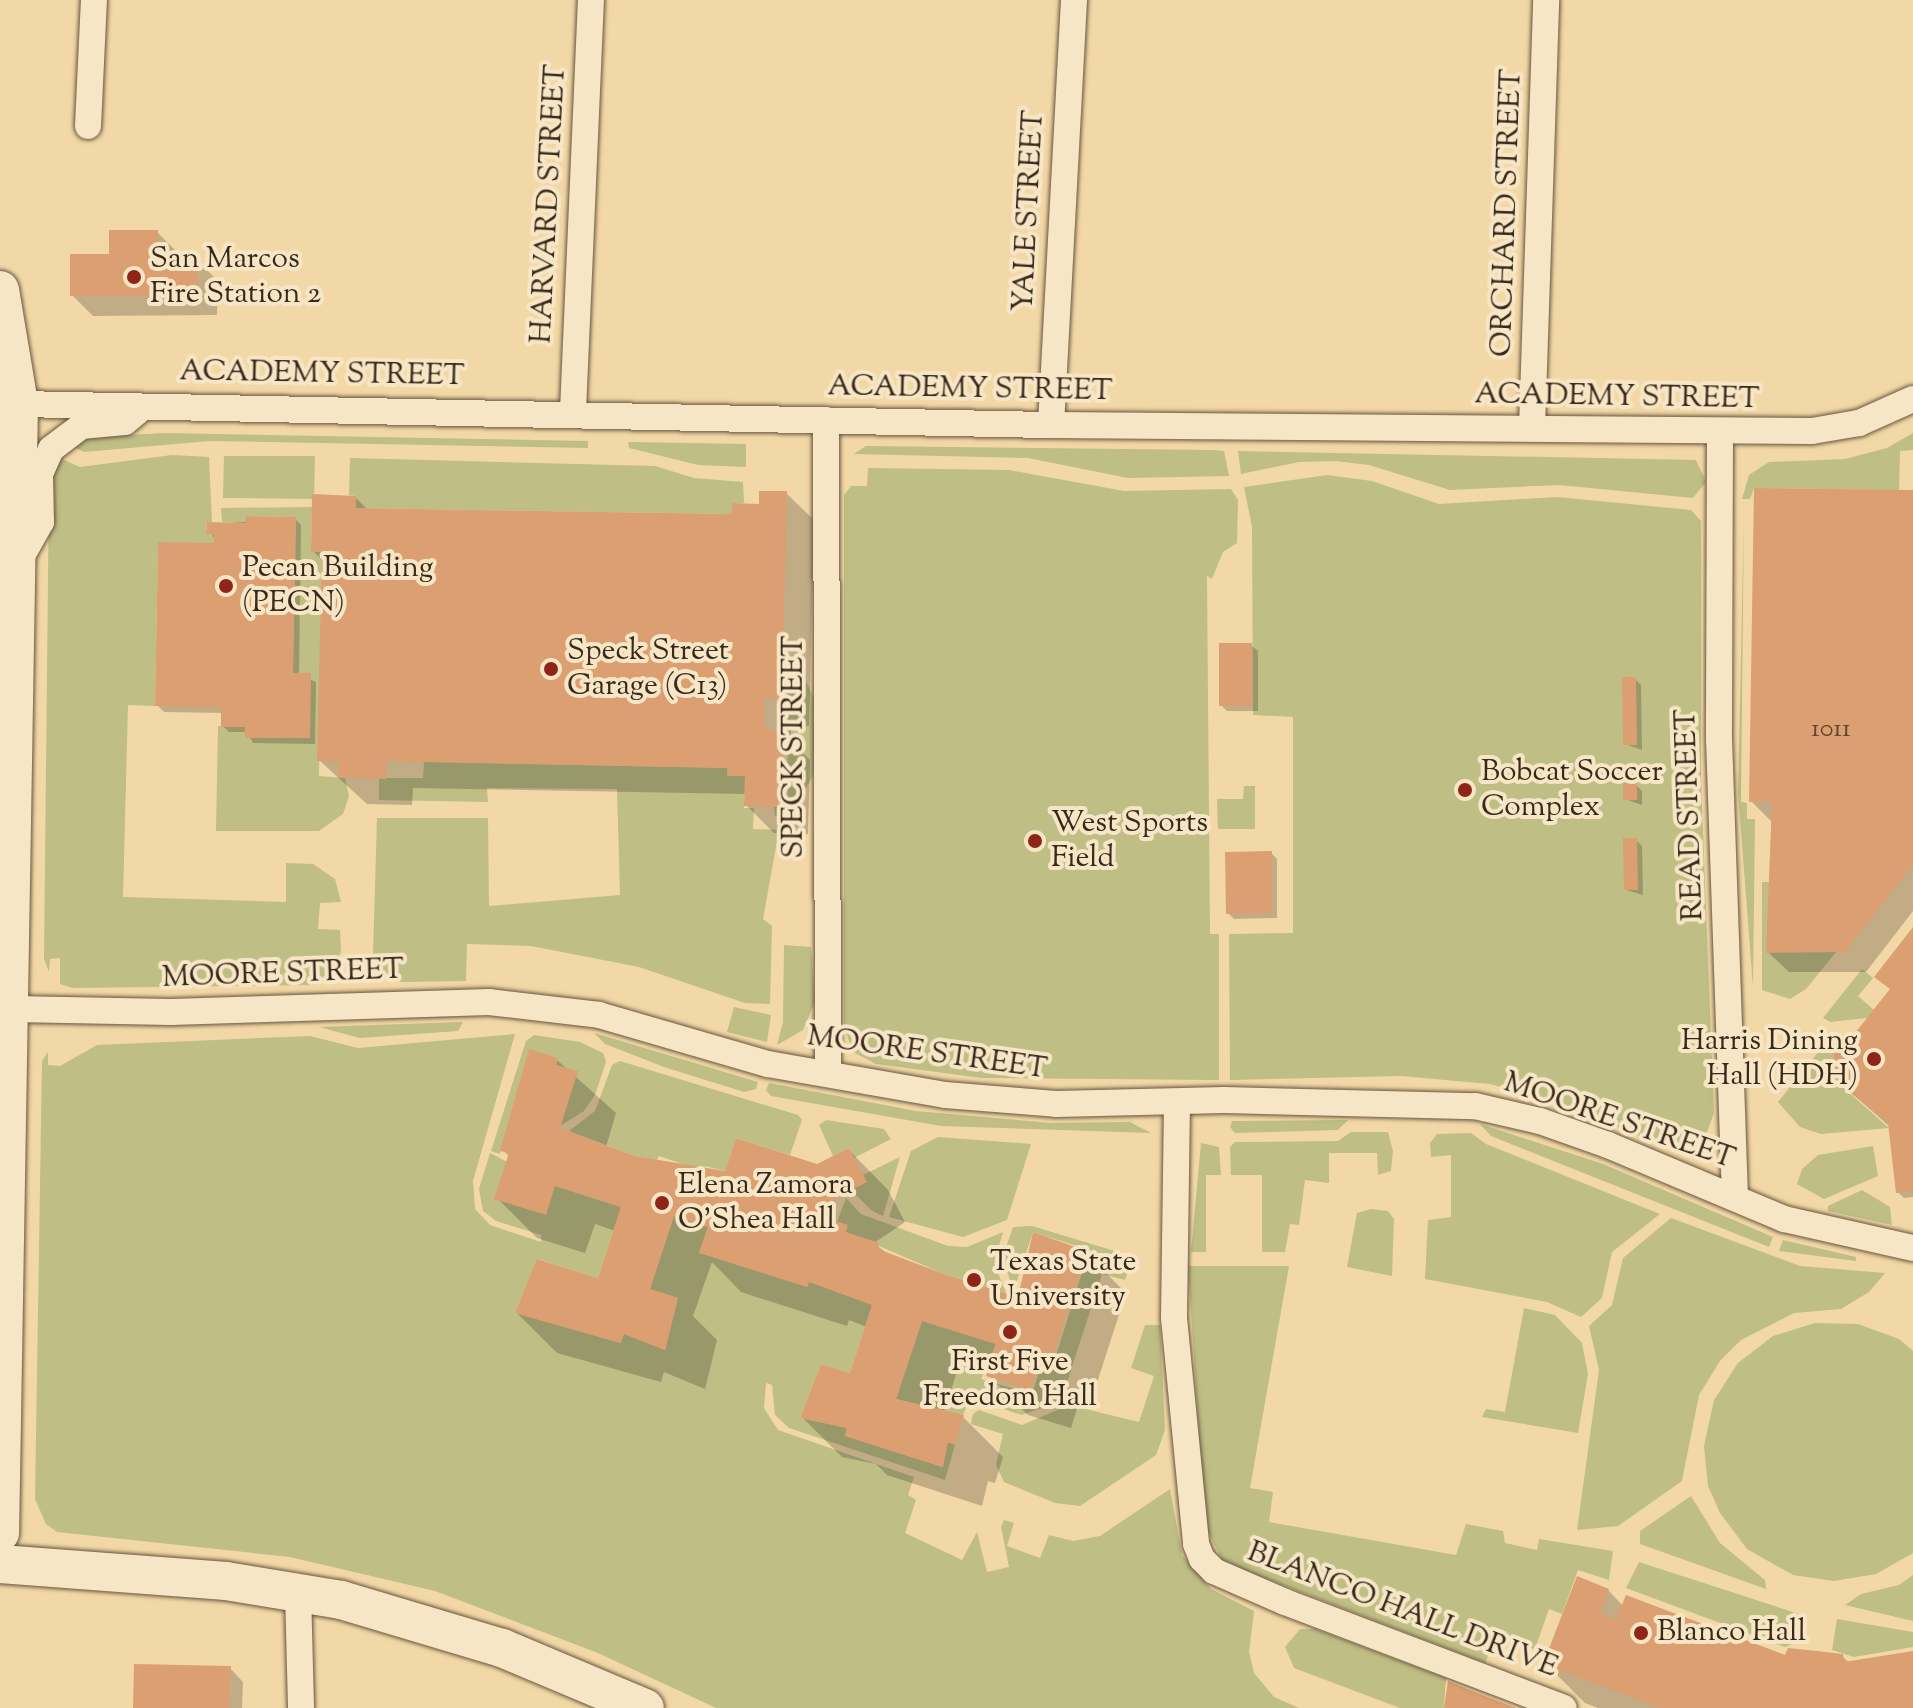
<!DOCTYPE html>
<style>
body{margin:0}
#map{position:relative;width:1913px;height:1708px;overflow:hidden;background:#f3d8a7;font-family:"Sorts Mill Goudy",serif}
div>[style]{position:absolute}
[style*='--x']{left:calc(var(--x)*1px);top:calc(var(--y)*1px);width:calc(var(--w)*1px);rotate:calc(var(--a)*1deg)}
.green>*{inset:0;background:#bebe85}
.shadow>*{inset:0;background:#0003}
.building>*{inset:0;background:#db9f71}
.roads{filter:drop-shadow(0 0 2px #67553e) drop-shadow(0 0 2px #67553e)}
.street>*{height:26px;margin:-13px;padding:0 13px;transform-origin:13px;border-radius:13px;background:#f7e6c6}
.secondary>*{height:38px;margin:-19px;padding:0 19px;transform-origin:19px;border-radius:19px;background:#f7e6c6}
.dots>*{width:22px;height:22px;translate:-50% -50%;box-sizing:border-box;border:4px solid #f7e6c6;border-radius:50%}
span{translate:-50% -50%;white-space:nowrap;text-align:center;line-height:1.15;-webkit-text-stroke:8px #f7e6c6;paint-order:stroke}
.number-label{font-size:26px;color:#614630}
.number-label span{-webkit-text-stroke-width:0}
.street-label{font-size:30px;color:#38291b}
.poi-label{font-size:30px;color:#38291b}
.left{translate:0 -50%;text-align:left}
.right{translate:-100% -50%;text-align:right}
</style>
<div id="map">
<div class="green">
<div style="clip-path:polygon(165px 433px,588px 441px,588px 448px,210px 441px,84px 452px,72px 446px,86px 437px)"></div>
<div style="clip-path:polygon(1913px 433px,1913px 450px,1900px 451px,1899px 490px,1754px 488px,1750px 499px,1742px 499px,1749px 475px,1769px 462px,1845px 459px,1887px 448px)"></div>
<div style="clip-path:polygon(628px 442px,746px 444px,746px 467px,698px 465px,629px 448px)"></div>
<div style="clip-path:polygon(866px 446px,1214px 450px,1224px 451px,1229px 476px,1128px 478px,1028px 458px,854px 454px)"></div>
<div style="clip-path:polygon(1238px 451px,1696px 460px,1706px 482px,1693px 498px,1559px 485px,1450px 490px,1369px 465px,1336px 461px,1299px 462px,1241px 474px)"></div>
<div style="clip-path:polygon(172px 455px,209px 457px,212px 522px,207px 522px,206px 533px,214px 534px,214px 543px,158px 543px,155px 706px,128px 705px,123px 897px,286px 902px,286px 863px,313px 864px,335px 879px,341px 902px,320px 903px,318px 929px,340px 930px,341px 951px,333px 976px,317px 985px,73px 988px,60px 984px,60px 958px,50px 959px,49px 972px,44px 959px,49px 484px,60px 458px,80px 467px)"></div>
<div style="clip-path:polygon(224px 456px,315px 456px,314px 499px,223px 498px)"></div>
<div style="clip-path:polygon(350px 458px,655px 466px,694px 478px,743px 482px,744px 503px,732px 503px,731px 514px,356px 508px,356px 496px,349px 495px)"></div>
<div style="clip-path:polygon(868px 468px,1009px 470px,1124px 491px,1231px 489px,1238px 500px,1237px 543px,1223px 552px,1212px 579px,1207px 576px,1210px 934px,1219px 934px,1219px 1080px,982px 1078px,876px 1064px,853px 1052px,844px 1027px,844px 495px,851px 486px,867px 486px)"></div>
<div style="clip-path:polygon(1327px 475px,1372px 481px,1439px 504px,1557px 497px,1691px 510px,1701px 521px,1701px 779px,1714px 1113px,1707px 1132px,1686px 1146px,1663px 1146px,1563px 1104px,1490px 1084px,1401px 1076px,1230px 1080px,1229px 934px,1293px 933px,1293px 717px,1253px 715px,1252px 527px,1244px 487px)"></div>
<div style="clip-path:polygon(312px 507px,311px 551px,322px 552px,319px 776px,345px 778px,349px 796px,343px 814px,319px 831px,216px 831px,218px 726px,245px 727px,245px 738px,309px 738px,311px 674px,293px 673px,296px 517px,246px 516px,246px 523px,222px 522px,221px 508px)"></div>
<div style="clip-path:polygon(1744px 515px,1741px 802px,1747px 803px,1747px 819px,1755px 819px,1753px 987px,1738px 792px)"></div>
<div style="clip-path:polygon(787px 662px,805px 679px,820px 711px,819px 764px,792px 815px,775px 816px,774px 807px,785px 807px,788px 793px)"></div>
<div style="clip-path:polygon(424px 762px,727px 768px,728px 776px,745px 776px,744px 808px,754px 808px,753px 829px,779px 830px,763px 919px,772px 926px,770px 1004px,745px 1003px,639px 967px,531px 946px,467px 944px,466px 981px,401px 982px,383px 977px,373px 956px,377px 818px,488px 818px,489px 906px,620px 895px,617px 789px,487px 788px,488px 802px,379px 800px,379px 778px,423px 778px)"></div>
<div style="clip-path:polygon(1244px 786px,1255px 786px,1255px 829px,1218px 829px,1217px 799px,1243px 799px)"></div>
<div style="clip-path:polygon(1762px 882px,1769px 882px,1836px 952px,1806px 989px,1790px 999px,1762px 990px)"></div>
<div style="clip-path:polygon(784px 945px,811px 947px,815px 1002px,803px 1030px,777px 1045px,783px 1022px)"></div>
<div style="clip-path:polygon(1862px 969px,1873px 978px,1858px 996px,1874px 1010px,1867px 1018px,1830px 1022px,1823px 1018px)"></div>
<div style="clip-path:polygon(734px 1007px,771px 1015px,767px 1042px,727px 1032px)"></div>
<div style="clip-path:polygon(463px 1022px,458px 1031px,360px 1038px,319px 1027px)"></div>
<div style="clip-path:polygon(594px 1033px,758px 1082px,756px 1089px,744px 1092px,664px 1067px,605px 1044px)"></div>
<div style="clip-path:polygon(515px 1034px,473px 1181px,475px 1209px,490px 1225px,541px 1242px,541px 1235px,496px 1221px,483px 1211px,479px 1189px,490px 1153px,555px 1186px,621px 1207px,598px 1278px,538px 1259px,515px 1313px,620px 1343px,624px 1334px,665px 1350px,678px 1298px,650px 1289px,674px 1216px,708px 1227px,699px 1252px,807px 1287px,809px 1282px,859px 1297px,872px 1305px,850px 1373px,821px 1364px,800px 1418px,847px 1428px,845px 1436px,942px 1467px,948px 1442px,955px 1445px,945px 1480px,789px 1428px,775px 1415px,772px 1385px,766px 1383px,764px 1408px,778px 1430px,914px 1477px,908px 1495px,916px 1500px,905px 1533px,962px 1560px,977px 1532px,987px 1572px,1009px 1567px,1001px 1527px,1004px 1520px,1014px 1523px,1007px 1546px,1040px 1558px,1049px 1535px,1073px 1541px,1100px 1536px,1170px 1489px,1182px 1555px,1211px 1589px,1254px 1611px,1249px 1652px,1254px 1673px,1274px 1697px,1299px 1708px,716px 1708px,598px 1653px,435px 1591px,290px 1557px,57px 1532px,46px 1524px,35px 1499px,42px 1061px,48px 1052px,48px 1065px,60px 1066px,97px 1045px,310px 1036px,358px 1048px)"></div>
<div style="clip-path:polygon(534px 1035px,580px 1042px,603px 1053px,606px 1062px,595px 1095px,584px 1111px,560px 1126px,577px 1071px,556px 1065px,558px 1058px,529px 1050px,500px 1154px,491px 1151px,526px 1041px)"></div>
<div style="clip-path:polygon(1831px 1036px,1837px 1082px,1889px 1128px,1821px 1134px,1800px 1127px,1778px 1102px)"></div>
<div style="clip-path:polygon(620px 1061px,798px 1115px,802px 1120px,790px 1155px,736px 1138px,725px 1171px,705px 1166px,703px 1171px,659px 1156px,657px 1160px,635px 1156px,569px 1131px,595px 1111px,612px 1065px)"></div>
<div style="clip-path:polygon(769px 1083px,916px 1111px,1051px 1123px,1130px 1122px,1151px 1133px,941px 1126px,771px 1096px,766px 1090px)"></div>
<div style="clip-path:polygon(826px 1120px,884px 1129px,891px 1139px,854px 1158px,849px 1148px,833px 1156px,819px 1125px)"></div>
<div style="clip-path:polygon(1348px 1120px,1338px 1130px,1235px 1133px,1230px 1127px,1232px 1121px)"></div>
<div style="clip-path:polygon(1480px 1124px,1603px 1164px,1773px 1237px,1769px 1247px,1491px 1136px)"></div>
<div style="clip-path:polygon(1351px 1132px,1388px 1132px,1393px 1151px,1391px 1171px,1378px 1175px,1377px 1153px,1329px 1153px,1329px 1183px,1305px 1180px,1299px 1225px,1290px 1224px,1285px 1252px,1262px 1252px,1262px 1175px,1231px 1175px,1230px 1147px,1235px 1142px,1338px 1141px)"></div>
<div style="clip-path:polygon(1471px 1133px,1486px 1144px,1660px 1214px,1612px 1252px,1602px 1298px,1581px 1317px,1547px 1302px,1425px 1279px,1428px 1220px,1451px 1217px,1451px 1155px,1431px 1157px,1430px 1143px,1437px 1134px)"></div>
<div style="clip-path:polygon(938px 1137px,1031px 1144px,1007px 1220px,963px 1237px,889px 1217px,911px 1151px)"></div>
<div style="clip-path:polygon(1201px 1143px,1219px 1147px,1221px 1175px,1206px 1175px,1206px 1252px,1191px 1252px)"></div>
<div style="clip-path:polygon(1873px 1146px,1878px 1176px,1824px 1199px,1797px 1184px,1802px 1169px,1818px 1155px)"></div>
<div style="clip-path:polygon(900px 1157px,883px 1216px,872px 1211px,851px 1190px,863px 1175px)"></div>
<div style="clip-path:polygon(1862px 1190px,1890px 1207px,1892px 1225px,1828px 1211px,1828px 1206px)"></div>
<div style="clip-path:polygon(846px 1198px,861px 1214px,948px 1246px,967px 1247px,1003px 1232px,994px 1263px,1006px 1293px,944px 1274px,846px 1232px,837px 1222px)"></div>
<div style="clip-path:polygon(1371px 1209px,1388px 1211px,1394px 1219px,1392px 1276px,1347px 1267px,1357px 1213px)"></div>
<div style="clip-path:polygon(1671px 1218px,1800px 1266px,1885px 1273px,1869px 1292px,1841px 1309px,1794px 1313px,1741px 1340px,1720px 1361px,1699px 1395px,1682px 1481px,1618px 1526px,1577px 1530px,1599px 1370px,1589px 1326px,1612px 1305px,1623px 1258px)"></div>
<div style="clip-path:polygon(1032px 1226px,1128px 1255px,1131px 1262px,1125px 1280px,1102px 1274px,1061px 1401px,1022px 1415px,970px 1398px,963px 1415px,896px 1399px,922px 1321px,996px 1344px,981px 1379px,1032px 1394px,1045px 1353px,1056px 1356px,1089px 1250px,1033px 1232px,1014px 1290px,1002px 1259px,1013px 1227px)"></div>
<div style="clip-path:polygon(1783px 1240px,1856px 1257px,1856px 1261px,1779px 1251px)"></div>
<div style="clip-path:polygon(1188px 1266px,1289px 1266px,1250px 1488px,1273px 1492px,1269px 1522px,1456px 1555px,1466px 1524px,1503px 1531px,1505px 1543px,1537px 1550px,1539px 1539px,1613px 1551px,1609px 1580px,1578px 1570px,1562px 1614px,1549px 1609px,1535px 1649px,1497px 1634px,1485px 1663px,1223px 1562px,1205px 1526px)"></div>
<div style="clip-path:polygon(1524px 1308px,1555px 1315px,1582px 1343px,1588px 1374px,1578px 1433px,1482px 1417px,1486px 1409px,1505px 1412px)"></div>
<div style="clip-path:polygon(1815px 1323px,1858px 1324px,1899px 1339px,1913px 1351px,1913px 1553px,1876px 1574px,1834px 1581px,1793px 1575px,1747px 1549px,1720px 1513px,1708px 1486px,1704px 1446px,1714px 1400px,1738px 1363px,1773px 1336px)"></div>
<div style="clip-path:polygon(1145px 1325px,1160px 1325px,1165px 1430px,1156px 1455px,1080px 1506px,1055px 1503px,1004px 1482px,996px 1465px,1003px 1434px,971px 1424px,973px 1414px,979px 1410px,1022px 1425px,1069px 1405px,1139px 1422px,1154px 1376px,1131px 1368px)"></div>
<div style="clip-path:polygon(1691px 1496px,1720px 1543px,1765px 1580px,1766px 1589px,1640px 1544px,1640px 1531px)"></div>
<div style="clip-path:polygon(1639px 1562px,1802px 1615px,1792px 1644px,1785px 1647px,1626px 1588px)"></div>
<div style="clip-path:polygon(1913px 1575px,1913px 1621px,1845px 1605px,1861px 1594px,1899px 1585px)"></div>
<div style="clip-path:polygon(1837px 1619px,1913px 1632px,1913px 1647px,1854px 1657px,1832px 1650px)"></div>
<div style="clip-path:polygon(1300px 1629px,1315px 1629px,1446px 1678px,1444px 1708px,1400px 1708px,1294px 1668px,1285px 1647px)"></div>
</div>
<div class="shadow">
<div style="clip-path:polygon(157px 232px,178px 253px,178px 260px,197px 260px,218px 281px,217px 315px,93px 316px,72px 295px,111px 256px)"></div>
<div style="clip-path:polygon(1913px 492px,1913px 911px,1866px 972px,1789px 972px,1768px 952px,1773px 823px,1751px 801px)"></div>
<div style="clip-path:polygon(786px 493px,814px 520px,809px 726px,791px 725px,791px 741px,810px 760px,808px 834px,774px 833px,747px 806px,747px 794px,413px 788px,412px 805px,367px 804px,319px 760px,324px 562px,313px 551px,356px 498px,368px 510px,733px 516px)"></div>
<div style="clip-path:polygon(295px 519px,301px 525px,299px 675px,316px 682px,315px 744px,253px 743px,247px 732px,229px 732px,223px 726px,223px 713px,164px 712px,158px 706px,216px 545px,209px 524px)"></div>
<div style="clip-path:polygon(1251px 645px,1258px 651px,1258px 711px,1227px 711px,1221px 705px)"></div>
<div style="clip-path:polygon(1635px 679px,1641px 685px,1642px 750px,1625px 744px)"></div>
<div style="clip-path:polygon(1636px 785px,1642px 791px,1642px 805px,1625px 799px)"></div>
<div style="clip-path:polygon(1636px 840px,1642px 846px,1643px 895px,1626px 890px)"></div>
<div style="clip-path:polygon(1271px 853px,1277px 859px,1277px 918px,1234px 919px,1228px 913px)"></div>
<div style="clip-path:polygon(1913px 930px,1913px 1197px,1904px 1198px,1898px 1192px,1890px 1127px,1846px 1088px,1856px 1035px,1892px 990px)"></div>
<div style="clip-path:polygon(557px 1060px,616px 1113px,606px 1147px,635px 1158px,727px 1173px,817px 1166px,849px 1150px,888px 1190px,905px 1222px,874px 1243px,889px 1255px,943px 1276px,1020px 1299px,1086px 1253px,1126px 1293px,1094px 1392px,1083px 1389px,1071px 1428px,1028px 1415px,988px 1375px,990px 1368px,961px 1359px,944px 1412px,963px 1417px,1003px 1457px,995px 1483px,988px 1481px,982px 1506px,887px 1475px,876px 1464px,842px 1457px,802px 1417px,851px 1376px,867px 1327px,849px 1320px,847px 1326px,741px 1292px,712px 1262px,693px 1316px,717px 1340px,705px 1389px,664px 1372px,661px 1382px,557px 1353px,517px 1313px,600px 1281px,615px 1231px,595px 1224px,585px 1253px,537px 1238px,497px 1198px,510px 1157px,503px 1150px)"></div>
<div style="clip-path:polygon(1608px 1590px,1623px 1606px,1786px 1658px,1842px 1656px,1850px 1664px,1913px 1653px,1913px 1708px,1598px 1708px,1585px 1703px,1545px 1663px)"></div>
<div style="clip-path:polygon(230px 1668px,243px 1682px,242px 1708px,135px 1708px)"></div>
</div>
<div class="building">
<div style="clip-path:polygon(109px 230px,158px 230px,158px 258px,198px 258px,198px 296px,70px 296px,70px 254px,109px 254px)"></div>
<div style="clip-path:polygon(1754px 488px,1913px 490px,1913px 865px,1845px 952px,1766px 953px,1772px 801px,1749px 802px)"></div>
<div style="clip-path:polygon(759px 491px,787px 491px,782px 699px,764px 699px,764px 721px,769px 731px,783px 731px,781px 807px,744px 806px,745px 776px,727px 776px,728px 768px,386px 761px,386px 779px,338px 777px,338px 762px,317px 761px,322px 552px,311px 552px,312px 494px,356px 496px,356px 508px,731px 514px,732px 503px,759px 504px)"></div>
<div style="clip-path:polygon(246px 516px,296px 517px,293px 673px,311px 673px,310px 738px,245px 738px,245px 727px,221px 727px,221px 707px,155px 706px,158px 542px,214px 543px,214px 534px,206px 534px,207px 522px,246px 523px)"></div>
<div style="clip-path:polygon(1219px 643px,1252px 643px,1252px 705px,1219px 706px)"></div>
<div style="clip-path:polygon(1622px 677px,1636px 677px,1637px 745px,1623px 745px)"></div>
<div style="clip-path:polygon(1623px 783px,1637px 783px,1637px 800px,1623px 800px)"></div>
<div style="clip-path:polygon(1623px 838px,1637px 838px,1638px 890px,1624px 890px)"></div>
<div style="clip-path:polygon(1272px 851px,1272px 913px,1226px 914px,1225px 852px)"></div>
<div style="clip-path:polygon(1913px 927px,1913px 1191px,1896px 1193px,1888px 1123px,1837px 1082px,1831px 1036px,1855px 1033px,1890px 989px,1874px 977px)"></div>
<div style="clip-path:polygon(529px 1049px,558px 1058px,556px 1065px,578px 1071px,560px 1128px,635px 1156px,725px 1171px,736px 1138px,817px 1164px,849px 1148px,867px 1182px,836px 1198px,829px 1219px,848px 1225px,846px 1232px,879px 1243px,878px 1249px,944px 1274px,1018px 1297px,1033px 1232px,1087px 1251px,1054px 1354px,1043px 1350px,1031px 1390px,986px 1376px,996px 1344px,922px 1321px,896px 1399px,964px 1415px,955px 1445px,948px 1442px,943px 1467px,845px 1436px,847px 1428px,800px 1418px,821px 1364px,850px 1373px,872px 1305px,809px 1282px,807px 1287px,699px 1253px,708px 1227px,674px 1216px,650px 1289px,678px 1298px,665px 1350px,624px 1334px,621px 1343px,515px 1313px,537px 1259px,598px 1278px,621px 1207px,555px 1186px,546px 1215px,494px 1199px,509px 1153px,500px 1151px)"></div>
<div style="clip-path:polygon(1577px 1576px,1609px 1589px,1600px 1613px,1616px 1619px,1626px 1595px,1785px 1655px,1788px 1648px,1817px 1651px,1843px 1654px,1844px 1662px,1913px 1651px,1913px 1708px,1660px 1708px,1543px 1664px)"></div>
<div style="clip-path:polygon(134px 1664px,231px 1666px,229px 1708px,133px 1708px)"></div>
<div style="clip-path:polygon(1448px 1681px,1477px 1693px,1516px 1708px,1444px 1708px)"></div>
</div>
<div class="roads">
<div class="street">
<div style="--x:88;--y:126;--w:126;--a:-87.3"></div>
<div style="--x:19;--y:404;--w:1032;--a:1.17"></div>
<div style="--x:1051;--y:425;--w:761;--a:0.45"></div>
<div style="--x:1812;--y:431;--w:48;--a:-9.7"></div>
<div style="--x:1859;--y:423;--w:59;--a:-24"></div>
<div style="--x:573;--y:411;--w:411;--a:-87.5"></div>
<div style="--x:826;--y:420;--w:654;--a:89.82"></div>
<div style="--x:1051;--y:425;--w:426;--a:-86.9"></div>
<div style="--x:1532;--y:428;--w:428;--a:-88.1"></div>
<div style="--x:1720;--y:431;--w:308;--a:90.2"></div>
<div style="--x:1719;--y:739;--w:457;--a:88"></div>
<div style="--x:18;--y:563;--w:47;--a:-60.7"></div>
<div style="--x:41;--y:522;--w:48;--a:-91.2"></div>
<div style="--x:40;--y:474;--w:27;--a:-66"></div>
<div style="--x:51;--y:449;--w:38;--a:-37"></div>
<div style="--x:81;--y:426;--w:44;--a:-5.2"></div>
<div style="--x:125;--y:422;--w:16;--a:-40"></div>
<div style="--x:12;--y:1009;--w:159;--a:1.1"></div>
<div style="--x:171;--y:1012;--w:318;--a:-1.8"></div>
<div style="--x:489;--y:1002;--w:111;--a:6.7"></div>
<div style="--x:599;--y:1015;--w:176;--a:16.2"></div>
<div style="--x:768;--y:1064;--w:180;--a:9.9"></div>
<div style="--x:945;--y:1095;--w:111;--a:4.6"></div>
<div style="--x:1056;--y:1104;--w:168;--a:-1.4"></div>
<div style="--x:1224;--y:1100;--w:251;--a:1.4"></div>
<div style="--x:1475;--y:1106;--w:67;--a:13"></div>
<div style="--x:1540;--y:1121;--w:72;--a:19.4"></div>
<div style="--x:1608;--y:1145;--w:191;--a:22.8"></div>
<div style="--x:1784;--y:1219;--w:132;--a:12.7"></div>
<div style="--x:1177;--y:1102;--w:216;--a:90.8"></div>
<div style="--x:1174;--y:1318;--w:227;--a:84.4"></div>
<div style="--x:1196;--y:1544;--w:16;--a:68"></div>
<div style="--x:1202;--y:1559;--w:17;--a:45"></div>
<div style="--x:1214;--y:1571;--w:77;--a:23.6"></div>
<div style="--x:1285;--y:1602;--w:298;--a:20.8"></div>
<div style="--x:298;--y:1592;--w:116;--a:88.5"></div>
</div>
<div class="secondary">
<div style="--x:0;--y:290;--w:116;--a:80.5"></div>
<div style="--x:19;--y:404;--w:1129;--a:90.96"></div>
<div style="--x:0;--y:1564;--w:227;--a:4.3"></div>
<div style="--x:226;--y:1581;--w:117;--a:9.4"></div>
<div style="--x:341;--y:1600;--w:168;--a:16.6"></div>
<div style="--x:502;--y:1648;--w:155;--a:22.8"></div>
</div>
</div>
<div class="dots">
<div style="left:134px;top:277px;background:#8f2418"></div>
<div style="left:226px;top:586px;background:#8f2418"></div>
<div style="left:551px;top:669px;background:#8f2418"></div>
<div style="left:1465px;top:790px;background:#8f2418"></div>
<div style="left:1035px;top:841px;background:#8f2418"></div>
<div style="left:1874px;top:1059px;background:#8f2418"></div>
<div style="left:662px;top:1203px;background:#8f2418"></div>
<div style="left:974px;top:1280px;background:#8f2418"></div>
<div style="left:1010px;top:1332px;background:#8f2418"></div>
<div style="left:1641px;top:1633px;background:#8f2418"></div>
</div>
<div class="number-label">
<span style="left:1831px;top:730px">1011</span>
</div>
<div class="street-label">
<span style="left:550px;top:204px;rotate:-87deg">HARVARD STREET</span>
<span style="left:1030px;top:211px;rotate:-87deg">YALE STREET</span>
<span style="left:1508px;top:213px;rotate:-88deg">ORCHARD STREET</span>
<span style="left:322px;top:375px;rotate:1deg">ACADEMY STREET</span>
<span style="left:970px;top:390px;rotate:1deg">ACADEMY STREET</span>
<span style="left:1617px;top:398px;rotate:1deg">ACADEMY STREET</span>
<span style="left:795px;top:747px;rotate:-90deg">SPECK STREET</span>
<span style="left:1691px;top:815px;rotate:-92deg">READ STREET</span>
<span style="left:283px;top:975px;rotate:-2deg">MOORE STREET</span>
<span style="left:927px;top:1054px;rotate:8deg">MOORE STREET</span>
<span style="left:1619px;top:1122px;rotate:19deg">MOORE STREET</span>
<span style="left:1402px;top:1611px;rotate:21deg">BLANCO HALL DRIVE</span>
</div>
<div class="poi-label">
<span class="left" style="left:150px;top:277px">San Marcos<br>Fire Station 2</span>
<span class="left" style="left:242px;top:586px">Pecan Building<br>(PECN)</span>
<span class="left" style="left:567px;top:669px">Speck Street<br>Garage (C13)</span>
<span class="left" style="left:1481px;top:790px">Bobcat Soccer<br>Complex</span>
<span class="left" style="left:1051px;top:841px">West Sports<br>Field</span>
<span class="right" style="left:1858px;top:1059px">Harris Dining<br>Hall (HDH)</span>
<span class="left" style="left:678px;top:1203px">Elena Zamora<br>O'Shea Hall</span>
<span class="left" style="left:990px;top:1280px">Texas State<br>University</span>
<span style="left:1010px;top:1380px">First Five<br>Freedom Hall</span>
<span class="left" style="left:1657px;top:1633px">Blanco Hall</span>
</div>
</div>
